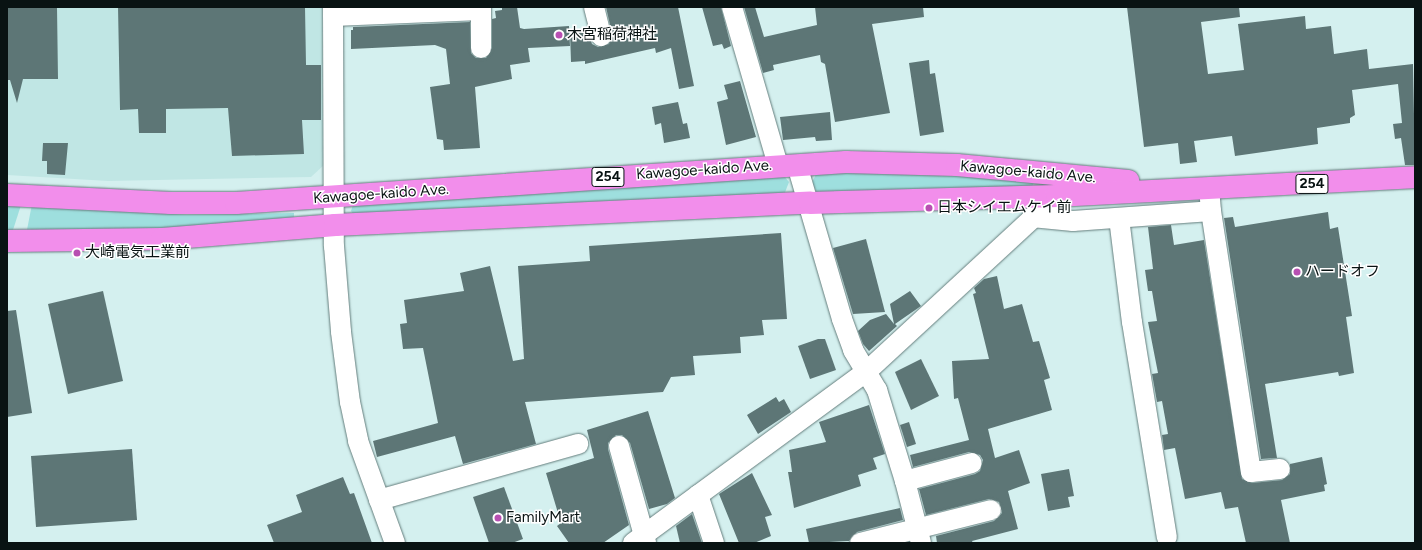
<!DOCTYPE html>
<meta charset="utf-8">
<style>
body{margin:0}
#map{position:relative;width:1422px;height:550px;overflow:hidden;background:#d4f0ef;font-family:Figtree,"Noto Sans JP",sans-serif}
div>[style]{position:absolute}
[style*='--x']{left:calc(var(--x)*1px);top:calc(var(--y)*1px);width:calc(var(--w)*1px);rotate:calc(var(--a)*1deg)}
.built>*{inset:0;background:#c0e6e4}
.green>*{inset:0;background:#9edfde}
.building>*{inset:0;background:#5d7676}
.roads{filter:drop-shadow(0 0 1px #647d7c) drop-shadow(0 0 1px #647d7c)}
.minor>*{height:20px;margin:-10px;padding:0 10px;transform-origin:10px;border-radius:10px;background:#fff}
.highway>*{height:22px;margin:-11px;padding:0 11px;transform-origin:11px;border-radius:11px;background:#f28eeb}
.dots>*{width:11px;height:11px;translate:-50% -50%;box-sizing:border-box;border:2px solid #fff;border-radius:50%}
span{translate:-50% -50%;white-space:nowrap;text-align:center;line-height:1.15;-webkit-text-stroke:3px #fff;paint-order:stroke}
.shield-label span{padding:1px 3px;background:#fff;border:1px solid;border-radius:3px;-webkit-text-stroke-width:0}
.shield-label{font-size:14px;color:#091313;font-weight:700}
.poi-label{font-size:15px;color:#091313}
.left{translate:0 -50%;text-align:left}
.street-label{font-size:15px;color:#091313}
.frame{position:absolute;inset:0;border:8px solid #091313;pointer-events:none}
</style>
<div id="map">
<div class="built">
<div style="clip-path:polygon(7px 7px,322px 7px,324px 165px,311px 177px,108px 181px,7px 175px)"></div>
</div>
<div class="green">
<div style="clip-path:polygon(822px 172px,956px 174px,1034px 182px,1032px 187px,818px 195px,812px 183px,816px 174px)"></div>
<div style="clip-path:polygon(784px 176px,789px 182px,784px 195px,354px 215px,351px 211px,353px 205px)"></div>
<div style="clip-path:polygon(7px 204px,21px 205px,13px 230px,7px 234px)"></div>
<div style="clip-path:polygon(32px 204px,186px 215px,294px 213px,294px 222px,26px 235px)"></div>
</div>
<div class="building">
<div style="clip-path:polygon(7px 7px,57px 7px,58px 79px,23px 79px,17px 103px,10px 80px,7px 80px)"></div>
<div style="clip-path:polygon(118px 7px,305px 7px,306px 65px,321px 65px,321px 120px,302px 120px,304px 154px,232px 156px,228px 108px,166px 109px,166px 133px,139px 133px,138px 109px,120px 110px)"></div>
<div style="clip-path:polygon(502px 7px,517px 7px,520px 28px,524px 29px,569px 26px,570px 46px,528px 48px,530px 62px,510px 65px,512px 79px,475px 87px,480px 148px,444px 150px,443px 140px,437px 139px,430px 87px,450px 84px,446px 49px,435px 45px,351px 49px,351px 30px,353px 30px,353px 27px,470px 22px,471px 53px,476px 58px,486px 58px,492px 48px,492px 19px,496px 18px,495px 11px,502px 10px)"></div>
<div style="clip-path:polygon(606px 7px,678px 7px,694px 86px,679px 89px,671px 48px,656px 53px,655px 48px,585px 64px,585px 61px,571px 62px,570px 33px,588px 32px,592px 44px,598px 47px,609px 44px,612px 34px)"></div>
<div style="clip-path:polygon(702px 7px,721px 7px,731px 46px,724px 49px,722px 44px,713px 46px)"></div>
<div style="clip-path:polygon(744px 7px,755px 7px,764px 37px,817px 25px,815px 7px,923px 7px,924px 17px,872px 24px,890px 113px,835px 122px,825px 64px,821px 62px,820px 55px,773px 65px,774px 70px,763px 73px)"></div>
<div style="clip-path:polygon(1127px 7px,1239px 7px,1240px 17px,1201px 22px,1208px 74px,1244px 70px,1238px 24px,1305px 16px,1306px 29px,1331px 26px,1334px 54px,1367px 49px,1369px 69px,1413px 64px,1415px 165px,1405px 165px,1401px 138px,1395px 139px,1393px 124px,1402px 123px,1398px 84px,1352px 90px,1355px 115px,1350px 118px,1350px 123px,1317px 128px,1318px 144px,1235px 156px,1232px 136px,1194px 141px,1197px 162px,1180px 164px,1178px 143px,1144px 147px)"></div>
<div style="clip-path:polygon(929px 60px,930px 74px,935px 73px,944px 132px,920px 136px,909px 63px)"></div>
<div style="clip-path:polygon(740px 81px,756px 137px,726px 145px,717px 102px,728px 99px,724px 85px)"></div>
<div style="clip-path:polygon(678px 102px,683px 124px,687px 123px,690px 138px,664px 143px,661px 123px,655px 125px,652px 107px)"></div>
<div style="clip-path:polygon(830px 112px,832px 140px,816px 141px,815px 137px,783px 140px,780px 117px)"></div>
<div style="clip-path:polygon(43px 143px,68px 143px,65px 175px,47px 174px,47px 161px,42px 161px)"></div>
<div style="clip-path:polygon(1328px 212px,1330px 229px,1338px 227px,1352px 316px,1346px 317px,1354px 373px,1339px 376px,1338px 372px,1265px 384px,1277px 458px,1261px 459px,1224px 218px,1233px 217px,1235px 227px)"></div>
<div style="clip-path:polygon(1171px 225px,1174px 245px,1204px 240px,1242px 479px,1252px 483px,1282px 480px,1290px 474px,1290px 464px,1322px 457px,1327px 484px,1324px 485px,1325px 491px,1281px 500px,1290px 543px,1246px 543px,1238px 507px,1225px 509px,1221px 492px,1185px 499px,1175px 448px,1164px 450px,1162px 435px,1168px 434px,1162px 401px,1157px 402px,1152px 374px,1158px 373px,1148px 322px,1157px 321px,1152px 291px,1148px 291px,1145px 270px,1153px 269px,1148px 227px)"></div>
<div style="clip-path:polygon(781px 233px,787px 319px,762px 320px,764px 335px,740px 337px,741px 353px,693px 356px,695px 375px,671px 377px,663px 392px,525px 402px,536px 444px,463px 464px,455px 436px,377px 457px,373px 441px,438px 423px,423px 348px,403px 349px,400px 324px,407px 323px,404px 300px,464px 291px,460px 273px,490px 266px,513px 361px,524px 359px,518px 266px,590px 261px,589px 246px)"></div>
<div style="clip-path:polygon(866px 239px,885px 312px,853px 314px,833px 248px)"></div>
<div style="clip-path:polygon(997px 276px,1004px 309px,1022px 304px,1033px 342px,1039px 341px,1050px 378px,1044px 380px,1052px 410px,988px 429px,995px 458px,1019px 450px,1030px 483px,1008px 491px,1018px 529px,972px 541px,973px 543px,937px 543px,936px 536px,994px 521px,1002px 513px,999px 502px,989px 499px,926px 515px,919px 489px,975px 474px,980px 471px,983px 460px,980px 455px,969px 452px,913px 467px,910px 455px,969px 440px,958px 398px,954px 399px,952px 361px,989px 359px,973px 294px,976px 293px,974px 288px,984px 279px)"></div>
<div style="clip-path:polygon(103px 291px,123px 381px,68px 394px,48px 304px)"></div>
<div style="clip-path:polygon(910px 291px,921px 306px,895px 324px,897px 326px,869px 351px,863px 344px,858px 331px,870px 320px,886px 314px,894px 324px,890px 304px)"></div>
<div style="clip-path:polygon(16px 310px,32px 413px,7px 417px,7px 311px)"></div>
<div style="clip-path:polygon(818px 339px,825px 339px,836px 370px,810px 379px,798px 346px)"></div>
<div style="clip-path:polygon(921px 359px,939px 396px,911px 410px,895px 372px)"></div>
<div style="clip-path:polygon(776px 397px,779px 402px,784px 399px,791px 412px,758px 434px,747px 415px)"></div>
<div style="clip-path:polygon(869px 405px,885px 454px,873px 458px,877px 469px,858px 475px,861px 486px,794px 508px,788px 472px,792px 472px,789px 450px,826px 442px,819px 422px)"></div>
<div style="clip-path:polygon(648px 411px,675px 498px,667px 504px,649px 509px,630px 443px,622px 435px,616px 435px,608px 443px,608px 449px,629px 525px,603px 543px,569px 543px,557px 526px,561px 523px,546px 473px,594px 458px,587px 430px)"></div>
<div style="clip-path:polygon(909px 422px,916px 444px,907px 447px,900px 425px)"></div>
<div style="clip-path:polygon(132px 449px,137px 520px,36px 527px,31px 456px)"></div>
<div style="clip-path:polygon(1069px 469px,1074px 496px,1068px 497px,1070px 507px,1048px 511px,1041px 474px)"></div>
<div style="clip-path:polygon(752px 473px,772px 515px,765px 517px,771px 536px,754px 543px,739px 543px,719px 494px)"></div>
<div style="clip-path:polygon(343px 477px,350px 494px,354px 493px,372px 543px,274px 543px,267px 525px,302px 512px,296px 495px)"></div>
<div style="clip-path:polygon(504px 487px,523px 539px,512px 543px,489px 543px,473px 497px)"></div>
<div style="clip-path:polygon(900px 508px,903px 520px,857px 532px,849px 541px,809px 543px,806px 529px)"></div>
<div style="clip-path:polygon(692px 514px,702px 543px,680px 543px,676px 526px)"></div>
</div>
<div class="roads">
<div class="minor">
<div style="--x:333;--y:7;--w:239;--a:89.8"></div>
<div style="--x:334;--y:246;--w:86;--a:85.3"></div>
<div style="--x:341;--y:332;--w:71;--a:82.7"></div>
<div style="--x:350;--y:402;--w:40;--a:78"></div>
<div style="--x:358;--y:441;--w:109;--a:70.1"></div>
<div style="--x:594;--y:7;--w:30;--a:76"></div>
<div style="--x:732;--y:7;--w:165;--a:73.8"></div>
<div style="--x:333;--y:16;--w:148;--a:-2.3"></div>
<div style="--x:481;--y:48;--w:41;--a:-90"></div>
<div style="--x:797;--y:165;--w:160;--a:73.7"></div>
<div style="--x:842;--y:319;--w:33;--a:70"></div>
<div style="--x:853;--y:350;--w:47;--a:59"></div>
<div style="--x:877;--y:390;--w:95;--a:72.9"></div>
<div style="--x:905;--y:481;--w:64;--a:75.5"></div>
<div style="--x:1209;--y:188;--w:23;--a:85"></div>
<div style="--x:1211;--y:211;--w:264;--a:81.3"></div>
<div style="--x:1251;--y:472;--w:29;--a:-6"></div>
<div style="--x:1032;--y:217;--w:41;--a:5.6"></div>
<div style="--x:1073;--y:221;--w:138;--a:-4.1"></div>
<div style="--x:1119;--y:218;--w:105;--a:82.9"></div>
<div style="--x:1132;--y:322;--w:218;--a:80.8"></div>
<div style="--x:619;--y:446;--w:101;--a:74.4"></div>
<div style="--x:905;--y:481;--w:69;--a:-15"></div>
<div style="--x:698;--y:495;--w:51;--a:71.6"></div>
<div style="--x:379;--y:500;--w:207;--a:-15.7"></div>
<div style="--x:633;--y:543;--w:289;--a:-36.3"></div>
<div style="--x:866;--y:372;--w:260;--a:-42.7"></div>
<div style="--x:860;--y:543;--w:135;--a:-14.1"></div>
</div>
<div class="highway">
<div style="--x:7;--y:195;--w:164;--a:2.8"></div>
<div style="--x:171;--y:203;--w:65;--a:0"></div>
<div style="--x:236;--y:203;--w:611;--a:-3.85"></div>
<div style="--x:846;--y:162;--w:111;--a:1.5"></div>
<div style="--x:957;--y:165;--w:172;--a:5.3"></div>
<div style="--x:7;--y:241;--w:155;--a:-0.7"></div>
<div style="--x:162;--y:239;--w:174;--a:-4.6"></div>
<div style="--x:335;--y:225;--w:476;--a:-2.7"></div>
<div style="--x:810;--y:203;--w:247;--a:-1.6"></div>
<div style="--x:1057;--y:196;--w:359;--a:-3"></div>
</div>
</div>
<div class="dots">
<div style="left:559px;top:35px;background:#b84fb2"></div>
<div style="left:929px;top:208px;background:#b84fb2"></div>
<div style="left:77px;top:253px;background:#b84fb2"></div>
<div style="left:1297px;top:272px;background:#b84fb2"></div>
<div style="left:498px;top:518px;background:#b84fb2"></div>
</div>
<div class="shield-label">
<span style="left:608px;top:177px">254</span>
<span style="left:1312px;top:184px">254</span>
</div>
<div class="poi-label">
<span class="left" style="left:567px;top:35px">木宮稲荷神社</span>
<span class="left" style="left:937px;top:208px">日本シイエムケイ前</span>
<span class="left" style="left:85px;top:253px">大崎電気工業前</span>
<span class="left" style="left:1305px;top:272px">ハードオフ</span>
<span class="left" style="left:506px;top:518px">FamilyMart</span>
</div>
<div class="street-label">
<span style="left:704px;top:170px;rotate:-4deg">Kawagoe-kaido Ave.</span>
<span style="left:1028px;top:172px;rotate:5deg">Kawagoe-kaido Ave.</span>
<span style="left:381px;top:194px;rotate:-4deg">Kawagoe-kaido Ave.</span>
</div>
<div class="frame"></div>
</div>
